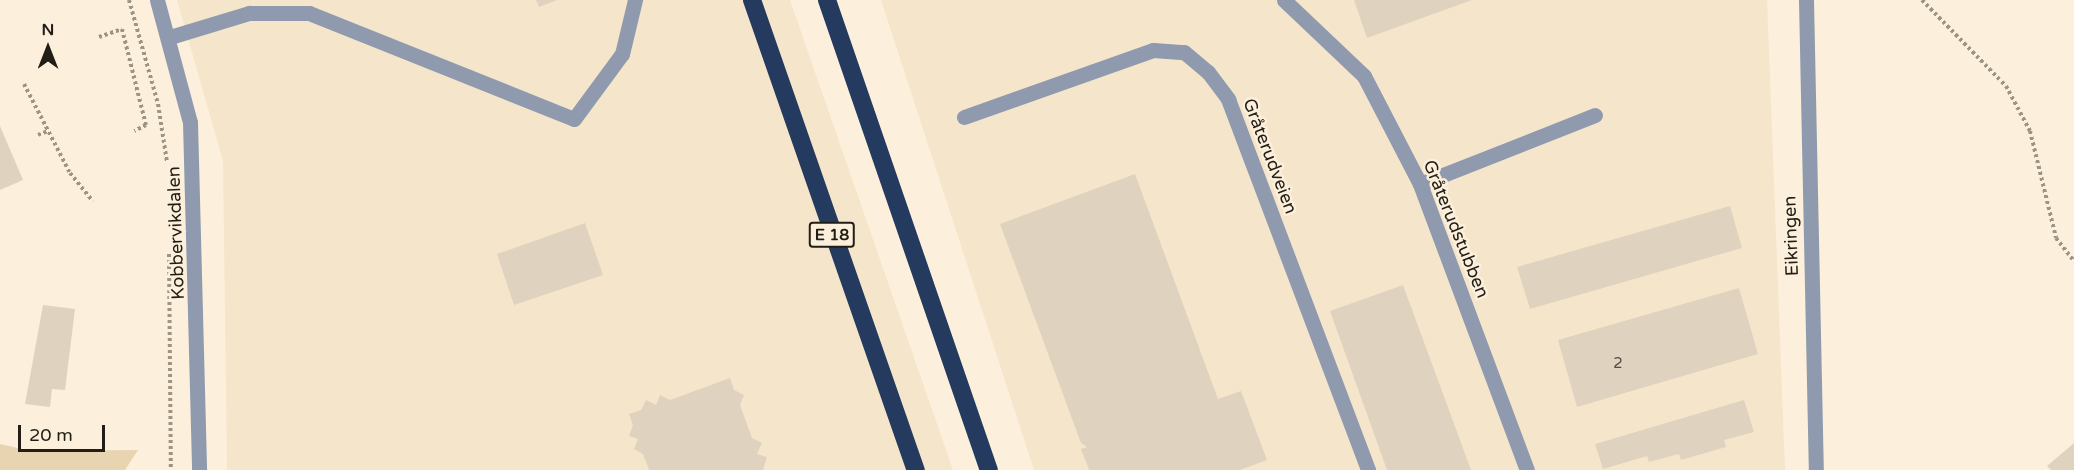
<!DOCTYPE html>
<meta charset="utf-8">
<style>
body{margin:0}
#map{position:relative;width:2074px;height:470px;overflow:hidden;background:#fcf0dc;font-family:"Varela Round",sans-serif}
div>[style]{position:absolute}
[style*='--x']{left:calc(var(--x)*1px);top:calc(var(--y)*1px);width:calc(var(--w)*1px);rotate:calc(var(--a)*1deg)}
.built>*{inset:0;background:#f5e5ca}
.green>*{inset:0;background:#e9d4b1}
.building>*{inset:0;background:#dfd3c0}
.path>*{height:4px;margin-top:-2px;transform-origin:0;background:repeating-linear-gradient(90deg,#9c9485 0 3px,transparent 0 6px)}
.lane>*{height:15px;margin:-7.5px;padding:0 7.5px;transform-origin:7.5px;border-radius:7.5px;background:#8f9aae}
.street>*{height:15px;margin:-7.5px;padding:0 7.5px;transform-origin:7.5px;border-radius:7.5px;background:#8f9aae}
.highway>*{height:18px;margin:-9px;padding:0 9px;transform-origin:9px;border-radius:9px;background:#243a5f}
span{translate:-50% -50%;white-space:nowrap;text-align:center;line-height:1.15;-webkit-text-stroke:5px #fcf0dc;paint-order:stroke}
.number-label{font-size:15px;color:#514b40}
.number-label span{-webkit-text-stroke-width:0}
.shield-label span{padding:2px 4px;background:#fcf0dc;border:2px solid;border-radius:4px;-webkit-text-stroke-width:0}
.shield-label{font-size:16px;color:#221e16;font-weight:700}
.street-label{font-size:18px;color:#221e16}
.north{position:absolute;left:18px;top:18px;width:60px;height:60px;-webkit-text-stroke:4px #fcf0dc;paint-order:stroke;rotate:0deg;font-size:16px;font-weight:700;line-height:24px;text-align:center;color:#221e16}
.north::after{content:'';display:block;margin:auto;width:21px;height:27px;background:#221e16;clip-path:polygon(50% 0,100% 100%,50% 72%,0 100%)}
.scale{position:absolute;left:18px;top:425px;width:87px;height:27px;box-sizing:border-box;border:3px solid #221e16;border-top:0;padding-left:8px;font-size:18px;line-height:21px;white-space:nowrap;color:#221e16;-webkit-text-stroke:4px #fcf0dc;paint-order:stroke}
</style>
<div id="map">
<div class="built">
<div style="clip-path:polygon(177px 0,790px 0,953px 470px,227px 470px,223px 161px)"></div>
<div style="clip-path:polygon(881px 0,1767px 0,1785px 470px,1034px 470px)"></div>
</div>
<div class="green">
<div style="clip-path:polygon(0 444px,31px 451px,138px 450px,125px 470px,0 470px)"></div>
</div>
<div class="building">
<div style="clip-path:polygon(536px 0,557px 0,539px 7px)"></div>
<div style="clip-path:polygon(1354px 0,1472px 0,1367px 38px)"></div>
<div style="clip-path:polygon(0 126px,23px 180px,0 190px)"></div>
<div style="clip-path:polygon(1135px 174px,1218px 399px,1241px 391px,1267px 460px,1240px 470px,1089px 470px,1081px 449px,1087px 447px,1081px 443px,1000px 224px)"></div>
<div style="clip-path:polygon(1730px 206px,1742px 248px,1530px 309px,1517px 267px)"></div>
<div style="clip-path:polygon(585px 223px,603px 275px,514px 305px,497px 254px)"></div>
<div style="clip-path:polygon(1403px 285px,1471px 470px,1387px 470px,1330px 311px)"></div>
<div style="clip-path:polygon(1739px 288px,1758px 354px,1577px 407px,1558px 340px)"></div>
<div style="clip-path:polygon(43px 305px,75px 309px,65px 390px,52px 389px,50px 407px,25px 404px)"></div>
<div style="clip-path:polygon(730px 378px,734px 390px,744px 395px,740px 405px,752px 438px,762px 443px,757px 454px,767px 457px,763px 470px,649px 470px,643px 454px,634px 449px,638px 439px,629px 436px,633px 425px,629px 414px,641px 410px,646px 400px,656px 405px,660px 395px,670px 400px)"></div>
<div style="clip-path:polygon(1744px 400px,1754px 432px,1724px 440px,1726px 447px,1681px 460px,1679px 454px,1649px 462px,1647px 456px,1603px 469px,1595px 444px)"></div>
<div style="clip-path:polygon(2074px 443px,2074px 470px,2051px 470px,2047px 466px)"></div>
</div>
<div class="path">
<div style="--x:129;--y:0;--w:108;--a:74.4"></div>
<div style="--x:158;--y:104;--w:59;--a:81.2"></div>
<div style="--x:1922;--y:0;--w:120;--a:45.7"></div>
<div style="--x:2006;--y:86;--w:51;--a:61.9"></div>
<div style="--x:2030;--y:131;--w:110;--a:76.3"></div>
<div style="--x:2056;--y:238;--w:29;--a:52"></div>
<div style="--x:99;--y:37;--w:24;--a:-19"></div>
<div style="--x:122;--y:29;--w:99;--a:76"></div>
<div style="--x:146;--y:125;--w:13;--a:153"></div>
<div style="--x:24;--y:84;--w:100;--a:62.7"></div>
<div style="--x:70;--y:173;--w:36;--a:51"></div>
<div style="--x:38;--y:135;--w:11;--a:-22"></div>
<div style="--x:169;--y:254;--w:216;--a:89.5"></div>
</div>
<div class="lane">
<div style="--x:1284;--y:0;--w:110;--a:43.5"></div>
<div style="--x:1364;--y:76;--w:122;--a:62.6"></div>
<div style="--x:1420;--y:184;--w:305;--a:69.5"></div>
<div style="--x:170;--y:37;--w:83;--a:-16.9"></div>
<div style="--x:249;--y:13;--w:60;--a:0"></div>
<div style="--x:309;--y:13;--w:285;--a:21.8"></div>
<div style="--x:574;--y:119;--w:81;--a:-53.6"></div>
<div style="--x:622;--y:54;--w:56;--a:-76.5"></div>
<div style="--x:964;--y:117;--w:201;--a:-19.5"></div>
<div style="--x:1153;--y:50;--w:31;--a:4"></div>
<div style="--x:1184;--y:52;--w:31;--a:40"></div>
<div style="--x:1208;--y:72;--w:34;--a:53"></div>
<div style="--x:1228;--y:99;--w:397;--a:69.3"></div>
<div style="--x:1420;--y:184;--w:188;--a:-21.5"></div>
</div>
<div class="street">
<div style="--x:157;--y:0;--w:126;--a:74.9"></div>
<div style="--x:190;--y:122;--w:348;--a:88.5"></div>
<div style="--x:1806;--y:0;--w:470;--a:88.8"></div>
</div>
<div class="highway">
<div style="--x:752;--y:0;--w:498;--a:70.8"></div>
<div style="--x:827;--y:0;--w:497;--a:71"></div>
</div>
<div class="number-label">
<span style="left:1618px;top:364px">2</span>
</div>
<div class="shield-label">
<span style="left:832px;top:235px">E 18</span>
</div>
<div class="street-label">
<span style="left:1270px;top:156px;rotate:69deg">Gråterudveien</span>
<span style="left:1456px;top:229px;rotate:68deg">Gråterudstubben</span>
<span style="left:176px;top:233px;rotate:-92deg">Kobbervikdalen</span>
<span style="left:1791px;top:236px;rotate:-92deg">Eikringen</span>
</div>
<div class="north">N</div>
<div class="scale">20 m</div>
</div>
